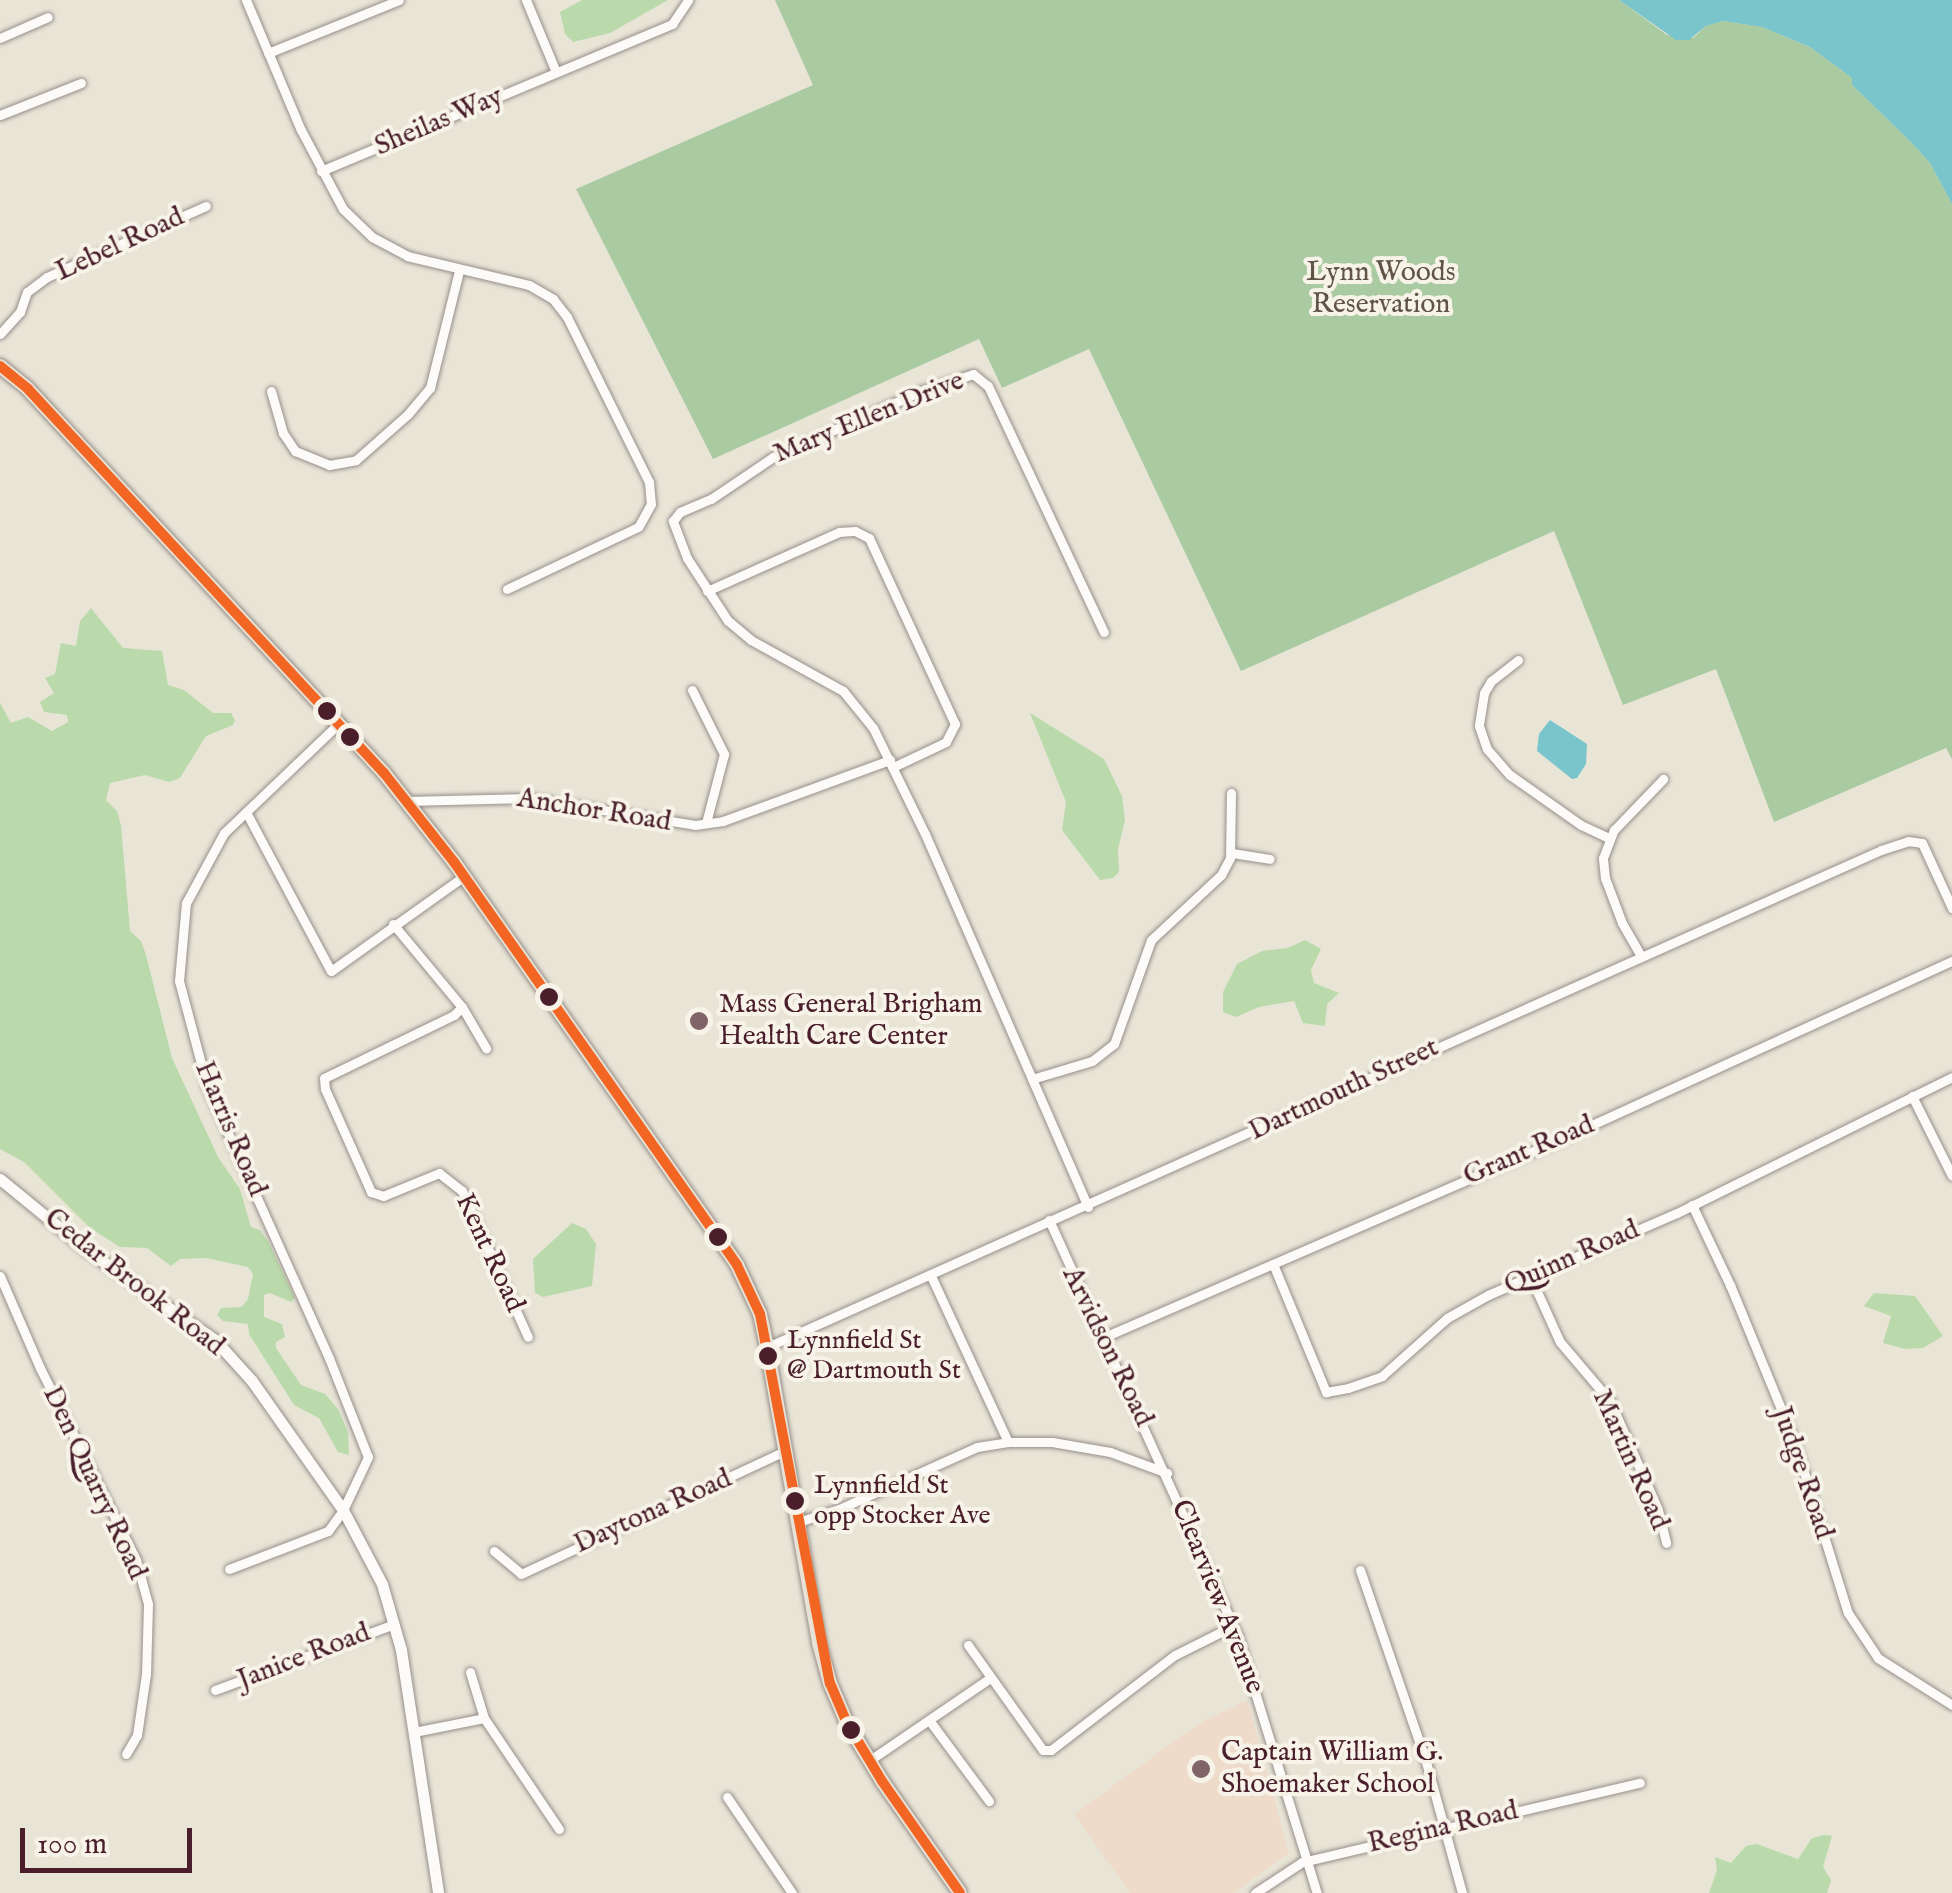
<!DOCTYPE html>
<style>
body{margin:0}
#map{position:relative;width:1952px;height:1893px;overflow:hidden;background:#e8e5d7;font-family:"IM FELL English",serif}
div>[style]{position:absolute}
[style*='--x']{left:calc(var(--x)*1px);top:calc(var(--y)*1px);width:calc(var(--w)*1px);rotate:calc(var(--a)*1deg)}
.built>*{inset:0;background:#efdbca}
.green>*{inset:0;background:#badaab}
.forest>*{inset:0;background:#aacaa1}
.water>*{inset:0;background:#79c5cb}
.roads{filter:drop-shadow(0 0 2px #988f8b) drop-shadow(0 0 2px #988f8b)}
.minor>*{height:9px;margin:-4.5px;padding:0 4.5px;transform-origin:4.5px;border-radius:4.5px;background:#fcfbf9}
.tertiary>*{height:11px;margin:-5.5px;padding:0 5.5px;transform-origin:5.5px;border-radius:5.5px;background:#fcfbf9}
.primary>*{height:14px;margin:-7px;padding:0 7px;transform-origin:7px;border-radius:7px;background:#e7e2d5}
.bus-1>*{height:10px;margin:-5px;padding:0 5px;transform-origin:5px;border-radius:5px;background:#f26522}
.dots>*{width:28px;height:28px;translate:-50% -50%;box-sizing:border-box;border:5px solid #f7f3e8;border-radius:50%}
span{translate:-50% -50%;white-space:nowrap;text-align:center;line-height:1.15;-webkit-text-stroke:8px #f7f3e8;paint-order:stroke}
.bus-label{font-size:26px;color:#4a1f2b}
.left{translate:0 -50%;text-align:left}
.street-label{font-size:28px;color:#4a1f2b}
.park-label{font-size:28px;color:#605447}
.poi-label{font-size:28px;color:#4a1f2b}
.scale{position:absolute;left:20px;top:1828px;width:172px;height:45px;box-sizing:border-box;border:5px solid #4a1f2b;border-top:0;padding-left:12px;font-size:30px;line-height:35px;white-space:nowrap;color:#4a1f2b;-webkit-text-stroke:8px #f7f3e8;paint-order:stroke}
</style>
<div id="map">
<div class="built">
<div style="clip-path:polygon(1247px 1700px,1289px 1853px,1234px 1893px,1130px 1893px,1074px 1814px,1198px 1724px)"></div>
</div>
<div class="green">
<div style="clip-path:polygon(582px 0,668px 0,610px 33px,573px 42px,565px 34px,560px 12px)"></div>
<div style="clip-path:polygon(91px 608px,123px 648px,162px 651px,168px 685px,184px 690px,213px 713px,231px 713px,235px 720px,233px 725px,206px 736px,180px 778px,169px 782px,145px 775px,110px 783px,106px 800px,117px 811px,121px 825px,130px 931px,141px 941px,146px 955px,172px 1058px,218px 1157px,240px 1189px,251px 1227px,260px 1230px,269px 1243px,295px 1298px,291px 1302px,270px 1293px,264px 1295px,264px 1317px,282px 1324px,285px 1337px,276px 1342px,276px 1348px,301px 1385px,325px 1394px,338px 1409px,348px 1432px,349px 1455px,338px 1452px,319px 1418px,294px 1405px,249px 1334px,248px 1324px,223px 1321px,217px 1315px,221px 1308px,242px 1307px,248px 1299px,253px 1274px,248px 1267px,206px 1258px,180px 1259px,171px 1266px,147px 1248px,120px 1247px,90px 1228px,24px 1162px,0 1149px,0 703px,11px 723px,28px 717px,52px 731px,68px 722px,67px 715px,44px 712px,40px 702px,54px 693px,45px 678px,55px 674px,61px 643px,76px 646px,80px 621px)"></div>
<div style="clip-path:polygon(1030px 713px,1104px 759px,1122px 796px,1125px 820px,1118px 849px,1119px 872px,1113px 878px,1100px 880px,1062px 830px,1066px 802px)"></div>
<div style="clip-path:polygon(1305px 940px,1321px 949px,1311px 970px,1314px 983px,1339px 993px,1327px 1004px,1325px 1026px,1303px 1023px,1294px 1001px,1259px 1007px,1236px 1017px,1223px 1012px,1223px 992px,1237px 964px,1262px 951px,1288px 948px)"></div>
<div style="clip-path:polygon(572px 1223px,586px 1229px,596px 1244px,592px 1286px,543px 1297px,535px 1293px,533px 1259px)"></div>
<div style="clip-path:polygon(1874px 1293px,1915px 1296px,1943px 1336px,1923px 1348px,1905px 1349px,1883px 1343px,1891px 1316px,1864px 1306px)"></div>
<div style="clip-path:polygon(1824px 1835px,1832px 1836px,1823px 1867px,1831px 1880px,1827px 1893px,1709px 1893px,1717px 1870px,1715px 1857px,1731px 1863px,1746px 1846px,1757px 1844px,1798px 1859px,1812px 1838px)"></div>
</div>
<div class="forest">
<div style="clip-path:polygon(775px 0,1619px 0,1667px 35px,1693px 38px,1706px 26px,1723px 21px,1762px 27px,1810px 47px,1852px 78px,1852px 85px,1912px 143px,1930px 163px,1952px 204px,1952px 759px,1946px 748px,1774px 822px,1716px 669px,1623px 705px,1554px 531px,1241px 671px,1089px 349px,1002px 388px,979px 339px,713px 459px,576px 189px,813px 85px)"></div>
</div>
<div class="water">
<div style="clip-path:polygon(1619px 0,1952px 0,1952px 204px,1930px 163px,1912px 143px,1852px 85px,1852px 78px,1810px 47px,1762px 27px,1723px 21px,1706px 26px,1689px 40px,1676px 40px)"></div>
<div style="clip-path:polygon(1550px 720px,1587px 744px,1586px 764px,1577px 778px,1572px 779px,1537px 751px,1539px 734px)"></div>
</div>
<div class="roads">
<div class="minor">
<div style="--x:246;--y:0;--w:141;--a:67.1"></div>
<div style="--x:301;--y:130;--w:89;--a:62"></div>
<div style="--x:343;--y:209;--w:40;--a:44"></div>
<div style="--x:372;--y:237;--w:40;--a:28"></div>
<div style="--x:407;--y:256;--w:125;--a:13.4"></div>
<div style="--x:529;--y:285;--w:28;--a:30"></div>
<div style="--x:553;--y:299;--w:23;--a:52"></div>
<div style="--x:567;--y:317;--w:184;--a:63.6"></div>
<div style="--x:649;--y:482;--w:22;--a:85"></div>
<div style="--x:651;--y:504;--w:26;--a:119"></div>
<div style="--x:638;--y:527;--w:145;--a:154.7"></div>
<div style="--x:526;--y:0;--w:78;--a:67.4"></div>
<div style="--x:0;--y:38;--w:52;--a:-23.6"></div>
<div style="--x:268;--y:53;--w:141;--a:-22"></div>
<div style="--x:0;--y:115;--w:87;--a:-21.6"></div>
<div style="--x:321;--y:171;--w:381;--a:-22.7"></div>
<div style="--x:672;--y:24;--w:29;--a:-56"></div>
<div style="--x:0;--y:334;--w:30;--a:-48"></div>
<div style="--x:20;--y:312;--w:21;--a:-71"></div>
<div style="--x:27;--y:292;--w:25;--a:-37"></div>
<div style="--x:47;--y:277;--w:174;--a:-24.1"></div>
<div style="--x:271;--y:391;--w:44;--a:74.1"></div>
<div style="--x:283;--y:433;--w:22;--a:56"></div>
<div style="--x:295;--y:451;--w:37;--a:22"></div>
<div style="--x:329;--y:465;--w:27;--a:-10"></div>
<div style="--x:356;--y:460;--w:69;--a:-41.5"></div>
<div style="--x:408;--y:414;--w:34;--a:-50"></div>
<div style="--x:430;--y:388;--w:121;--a:-76.1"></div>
<div style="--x:707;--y:591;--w:145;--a:-24.1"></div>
<div style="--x:839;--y:532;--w:16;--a:-4"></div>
<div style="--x:855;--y:531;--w:16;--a:27"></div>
<div style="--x:869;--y:538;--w:205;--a:65.2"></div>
<div style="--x:955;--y:724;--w:20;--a:117"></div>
<div style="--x:946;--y:742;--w:59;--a:154.7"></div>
<div style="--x:1518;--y:660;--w:34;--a:142"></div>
<div style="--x:1491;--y:681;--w:14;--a:120"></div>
<div style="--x:1484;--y:693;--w:33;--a:99"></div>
<div style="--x:1479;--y:726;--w:24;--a:71"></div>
<div style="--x:1487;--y:749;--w:35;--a:49"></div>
<div style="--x:1510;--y:775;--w:87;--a:35.2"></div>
<div style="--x:1581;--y:825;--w:31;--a:25"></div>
<div style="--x:692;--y:690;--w:72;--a:63.4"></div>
<div style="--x:724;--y:754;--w:71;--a:104.6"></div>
<div style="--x:406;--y:801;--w:123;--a:-1.4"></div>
<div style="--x:529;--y:798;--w:168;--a:9.2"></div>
<div style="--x:695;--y:825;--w:28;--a:-8"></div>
<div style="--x:723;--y:821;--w:178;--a:-20.1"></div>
<div style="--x:246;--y:812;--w:180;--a:61.9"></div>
<div style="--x:331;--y:971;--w:163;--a:-35.5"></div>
<div style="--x:1232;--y:853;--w:38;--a:9"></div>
<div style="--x:393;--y:924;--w:108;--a:50.3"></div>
<div style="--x:462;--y:1007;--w:48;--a:59.7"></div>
<div style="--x:1641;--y:956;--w:38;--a:-120"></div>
<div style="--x:1622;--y:923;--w:48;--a:-110.7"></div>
<div style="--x:1605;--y:878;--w:20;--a:-96"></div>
<div style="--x:1603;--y:858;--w:30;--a:-69"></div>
<div style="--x:1614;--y:830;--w:71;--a:-46.1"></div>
<div style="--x:462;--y:1007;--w:11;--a:135"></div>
<div style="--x:454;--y:1015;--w:144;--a:154.1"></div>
<div style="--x:324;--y:1078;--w:11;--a:85"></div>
<div style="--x:325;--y:1089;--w:113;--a:65.9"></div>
<div style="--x:371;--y:1192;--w:13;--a:18"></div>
<div style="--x:383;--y:1196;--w:61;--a:-22.3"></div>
<div style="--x:439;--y:1173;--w:29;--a:38"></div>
<div style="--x:462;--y:1191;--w:160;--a:65.7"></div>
<div style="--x:1032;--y:1079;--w:63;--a:-16.7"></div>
<div style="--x:1092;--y:1061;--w:28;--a:-38"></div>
<div style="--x:1114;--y:1044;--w:110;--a:-70.4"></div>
<div style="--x:1151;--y:940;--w:96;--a:-42.9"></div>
<div style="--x:1221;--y:875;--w:19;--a:-62"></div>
<div style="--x:1230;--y:858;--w:65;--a:-89.1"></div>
<div style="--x:1912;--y:1096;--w:89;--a:63.4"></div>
<div style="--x:1692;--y:1205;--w:89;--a:64.6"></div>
<div style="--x:1730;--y:1285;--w:168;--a:67.6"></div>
<div style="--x:1794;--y:1440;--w:181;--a:72.7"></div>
<div style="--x:1848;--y:1613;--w:54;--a:56.3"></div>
<div style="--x:1878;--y:1658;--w:88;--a:32.4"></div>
<div style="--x:1088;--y:1207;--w:407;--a:-113.6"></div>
<div style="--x:925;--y:834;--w:118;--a:-116.1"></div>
<div style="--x:873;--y:728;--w:48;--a:-129"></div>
<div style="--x:843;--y:691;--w:105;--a:-151"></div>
<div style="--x:751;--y:640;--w:30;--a:-140"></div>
<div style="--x:728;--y:621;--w:75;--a:-123.1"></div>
<div style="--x:687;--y:558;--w:40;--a:-111"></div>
<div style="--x:673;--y:521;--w:11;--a:-52"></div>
<div style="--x:680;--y:512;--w:34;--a:-23"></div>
<div style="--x:711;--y:499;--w:75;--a:-34.1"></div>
<div style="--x:773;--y:457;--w:162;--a:-24"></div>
<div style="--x:921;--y:391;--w:55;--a:-18.1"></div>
<div style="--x:973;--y:374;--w:19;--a:39"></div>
<div style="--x:988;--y:386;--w:272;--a:64.8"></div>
<div style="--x:1049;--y:1220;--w:458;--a:65.6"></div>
<div style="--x:1238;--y:1637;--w:268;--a:72.9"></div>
<div style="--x:1273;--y:1264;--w:139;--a:67.5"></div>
<div style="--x:1326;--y:1392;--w:22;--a:-10"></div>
<div style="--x:1348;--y:1388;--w:36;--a:-19"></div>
<div style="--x:1382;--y:1376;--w:87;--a:-41.7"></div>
<div style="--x:1447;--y:1318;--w:47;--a:-29.3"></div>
<div style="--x:1488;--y:1295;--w:206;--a:-23.5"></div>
<div style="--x:1677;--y:1213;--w:307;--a:-26.3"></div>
<div style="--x:0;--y:1276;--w:100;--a:66.5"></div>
<div style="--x:40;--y:1368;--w:215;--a:63.4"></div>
<div style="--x:136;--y:1560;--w:46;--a:74.7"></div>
<div style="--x:148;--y:1604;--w:70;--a:91.6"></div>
<div style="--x:146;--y:1674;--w:62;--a:98.4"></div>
<div style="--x:137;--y:1735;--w:22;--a:120"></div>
<div style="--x:931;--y:1276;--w:183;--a:65.1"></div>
<div style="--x:1530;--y:1276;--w:72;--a:65.6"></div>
<div style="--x:1560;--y:1342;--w:77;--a:49.7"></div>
<div style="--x:1610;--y:1401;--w:119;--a:66.2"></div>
<div style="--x:1658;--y:1510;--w:34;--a:76"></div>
<div style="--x:1104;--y:1337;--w:474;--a:-23.4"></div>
<div style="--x:1539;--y:1149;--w:454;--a:-24.5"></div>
<div style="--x:767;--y:1347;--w:1220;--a:-24.04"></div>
<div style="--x:1881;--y:850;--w:28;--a:-18"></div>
<div style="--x:1908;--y:841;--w:14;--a:8"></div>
<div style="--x:1922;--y:843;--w:72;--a:65.2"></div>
<div style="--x:798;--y:1522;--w:43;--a:-17.6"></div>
<div style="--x:839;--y:1509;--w:151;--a:-24.2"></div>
<div style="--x:977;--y:1447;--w:31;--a:-9"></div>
<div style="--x:1008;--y:1442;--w:44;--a:0"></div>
<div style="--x:1052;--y:1442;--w:59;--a:9.8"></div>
<div style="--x:1110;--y:1452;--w:61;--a:20.2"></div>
<div style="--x:494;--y:1551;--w:35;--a:40"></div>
<div style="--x:521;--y:1574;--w:291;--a:-25"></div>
<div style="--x:229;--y:1569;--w:106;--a:-21"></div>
<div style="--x:328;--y:1531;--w:26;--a:-54"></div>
<div style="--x:343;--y:1510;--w:59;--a:-64.7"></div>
<div style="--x:368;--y:1457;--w:106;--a:-111.5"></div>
<div style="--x:329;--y:1358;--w:298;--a:-114.2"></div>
<div style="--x:207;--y:1086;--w:109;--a:-104.9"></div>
<div style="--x:179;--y:981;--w:78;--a:-84.9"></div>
<div style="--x:186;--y:903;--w:80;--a:-61.5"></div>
<div style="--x:224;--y:833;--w:159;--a:-43.7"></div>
<div style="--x:1360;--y:1570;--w:203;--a:71"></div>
<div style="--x:1426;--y:1762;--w:136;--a:74.6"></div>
<div style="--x:968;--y:1645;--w:129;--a:54.5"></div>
<div style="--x:1043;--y:1750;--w:8;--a:0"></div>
<div style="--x:1051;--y:1750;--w:156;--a:-37.5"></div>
<div style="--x:1175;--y:1655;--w:65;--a:-26.6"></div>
<div style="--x:470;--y:1672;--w:48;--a:73.1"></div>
<div style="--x:484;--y:1718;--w:134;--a:56"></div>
<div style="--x:215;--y:1690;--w:191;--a:-20.2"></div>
<div style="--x:929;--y:1720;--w:101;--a:53.5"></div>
<div style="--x:414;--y:1732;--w:71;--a:-11.3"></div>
<div style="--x:870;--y:1760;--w:145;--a:-34.3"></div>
<div style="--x:727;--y:1797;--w:116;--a:55.9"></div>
<div style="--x:1255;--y:1893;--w:56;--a:-33.4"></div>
<div style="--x:1302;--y:1862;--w:347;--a:-13.2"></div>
</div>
<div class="tertiary">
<div style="--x:0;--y:1179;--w:114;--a:39.3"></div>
<div style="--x:88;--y:1251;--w:155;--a:35"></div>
<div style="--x:215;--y:1340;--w:55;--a:47.9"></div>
<div style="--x:252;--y:1381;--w:158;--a:54.8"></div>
<div style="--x:343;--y:1510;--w:84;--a:62.2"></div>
<div style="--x:382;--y:1584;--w:69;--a:73.9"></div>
<div style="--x:401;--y:1650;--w:246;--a:81.3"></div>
</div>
<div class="primary">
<div style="--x:0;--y:366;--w:36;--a:39"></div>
<div style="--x:28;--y:389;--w:524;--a:47.17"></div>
<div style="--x:384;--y:773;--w:113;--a:51.8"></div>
<div style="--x:454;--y:862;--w:492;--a:54.9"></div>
<div style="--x:737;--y:1265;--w:54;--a:64.9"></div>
<div style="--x:760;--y:1314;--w:34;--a:78"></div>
<div style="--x:767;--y:1347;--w:301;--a:80"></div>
<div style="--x:819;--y:1643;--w:41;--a:74.6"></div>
<div style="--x:830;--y:1683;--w:43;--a:67"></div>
<div style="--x:847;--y:1723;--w:68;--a:58.9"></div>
<div style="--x:882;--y:1781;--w:136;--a:55.1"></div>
</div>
</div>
<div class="bus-1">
<div style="--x:0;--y:366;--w:36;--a:39"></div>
<div style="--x:28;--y:389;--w:524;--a:47.17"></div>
<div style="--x:384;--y:773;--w:113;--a:51.8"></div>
<div style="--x:454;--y:862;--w:492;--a:54.9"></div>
<div style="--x:737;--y:1265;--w:54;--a:64.9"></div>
<div style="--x:760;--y:1314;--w:376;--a:79.3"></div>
<div style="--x:830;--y:1683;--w:43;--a:67"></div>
<div style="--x:847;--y:1723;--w:68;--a:58.9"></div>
<div style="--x:882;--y:1781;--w:136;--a:55.1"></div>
</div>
<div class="dots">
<div style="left:327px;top:711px;background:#4a1f2b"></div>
<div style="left:350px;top:737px;background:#4a1f2b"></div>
<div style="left:549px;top:997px;background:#4a1f2b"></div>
<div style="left:699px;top:1021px;background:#816467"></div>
<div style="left:718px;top:1237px;background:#4a1f2b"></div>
<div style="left:768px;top:1356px;background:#4a1f2b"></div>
<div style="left:795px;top:1501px;background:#4a1f2b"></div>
<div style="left:851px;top:1730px;background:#4a1f2b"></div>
<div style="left:1201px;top:1769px;background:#816467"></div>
</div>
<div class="bus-label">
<span class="left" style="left:787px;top:1356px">Lynnfield St<br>@ Dartmouth St</span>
<span class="left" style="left:814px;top:1501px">Lynnfield St<br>opp Stocker Ave</span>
</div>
<div class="street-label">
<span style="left:439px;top:122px;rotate:-23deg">Sheilas Way</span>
<span style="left:120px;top:245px;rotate:-25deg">Lebel Road</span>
<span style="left:869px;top:418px;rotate:-22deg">Mary Ellen Drive</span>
<span style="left:594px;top:811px;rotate:9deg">Anchor Road</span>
<span style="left:1344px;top:1090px;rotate:-25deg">Dartmouth Street</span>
<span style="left:230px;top:1129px;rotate:67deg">Harris Road</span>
<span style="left:1529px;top:1151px;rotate:-23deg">Grant Road</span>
<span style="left:489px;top:1253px;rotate:65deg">Kent Road</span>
<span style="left:1572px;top:1258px;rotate:-24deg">Quinn Road</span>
<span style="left:134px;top:1283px;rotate:38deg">Cedar Brook Road</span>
<span style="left:1107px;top:1347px;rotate:64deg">Arvidson Road</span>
<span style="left:1630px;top:1460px;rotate:66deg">Martin Road</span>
<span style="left:1802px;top:1473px;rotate:71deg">Judge Road</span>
<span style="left:94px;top:1483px;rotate:65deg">Den Quarry Road</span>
<span style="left:653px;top:1512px;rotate:-24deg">Daytona Road</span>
<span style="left:1217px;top:1597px;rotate:68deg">Clearview Avenue</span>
<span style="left:304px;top:1657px;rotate:-21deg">Janice Road</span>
<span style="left:1443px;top:1828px;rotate:-13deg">Regina Road</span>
</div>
<div class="park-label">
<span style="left:1381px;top:289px">Lynn Woods<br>Reservation</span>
</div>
<div class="poi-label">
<span class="left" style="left:719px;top:1021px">Mass General Brigham<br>Health Care Center</span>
<span class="left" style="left:1221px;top:1769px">Captain William G.<br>Shoemaker School</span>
</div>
<div class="scale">100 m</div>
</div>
